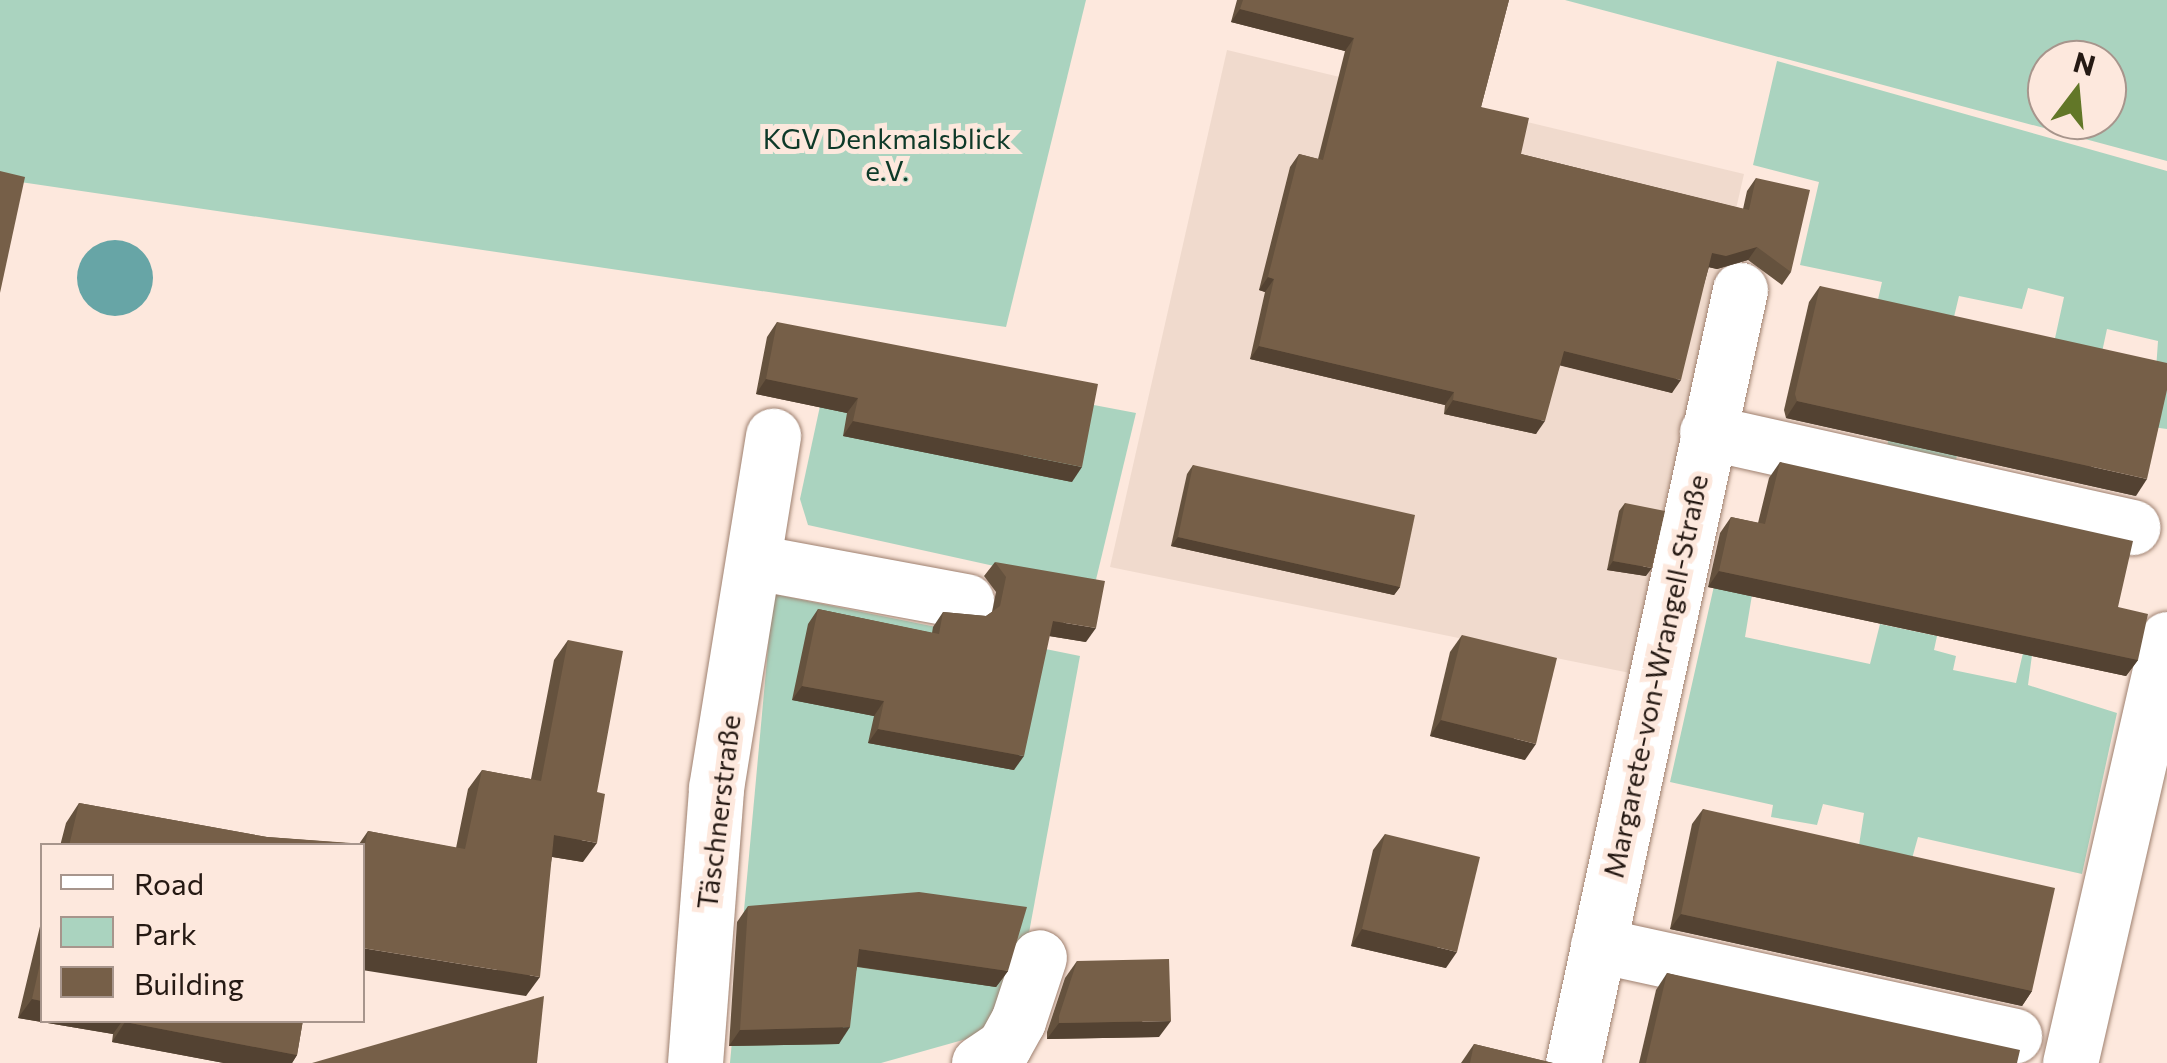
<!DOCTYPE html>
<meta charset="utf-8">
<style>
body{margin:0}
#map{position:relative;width:2167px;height:1063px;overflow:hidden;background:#fde8dd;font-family:Commissioner,sans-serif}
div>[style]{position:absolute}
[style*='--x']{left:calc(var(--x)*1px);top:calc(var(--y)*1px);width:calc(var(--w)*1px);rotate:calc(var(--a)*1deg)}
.commercial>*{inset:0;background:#f0dacd}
.green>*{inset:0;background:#aad3bf}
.water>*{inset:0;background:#67a5a6}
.round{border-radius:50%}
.roads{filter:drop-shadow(0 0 2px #9e806f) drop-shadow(0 0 2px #9e806f)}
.minor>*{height:55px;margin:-27.5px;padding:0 27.5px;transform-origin:27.5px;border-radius:27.5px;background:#fff}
.wall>*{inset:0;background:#65523e}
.shaded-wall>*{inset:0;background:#534232}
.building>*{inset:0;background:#765f48}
span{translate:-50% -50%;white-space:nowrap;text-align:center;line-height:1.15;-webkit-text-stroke:10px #fde8dd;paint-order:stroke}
.park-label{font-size:28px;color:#0d3928}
.street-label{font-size:28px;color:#251913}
.legend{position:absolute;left:40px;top:843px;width:325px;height:180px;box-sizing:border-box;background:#fde8dd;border:2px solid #a7958c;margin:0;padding:12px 18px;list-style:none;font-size:30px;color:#251913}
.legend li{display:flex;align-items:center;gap:20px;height:50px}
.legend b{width:50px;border:2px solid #a7958c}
.north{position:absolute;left:2027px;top:40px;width:100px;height:100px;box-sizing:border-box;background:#fde8dd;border:2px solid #a7958c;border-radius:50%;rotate:16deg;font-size:28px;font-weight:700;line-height:40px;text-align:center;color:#251913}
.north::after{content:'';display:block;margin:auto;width:35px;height:45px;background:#627728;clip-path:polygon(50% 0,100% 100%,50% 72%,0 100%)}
</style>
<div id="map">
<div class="commercial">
<div style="clip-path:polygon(1227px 50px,1744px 174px,1630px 673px,1110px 567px)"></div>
</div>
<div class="green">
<div style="clip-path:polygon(0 0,1086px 0,1006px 327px,0 179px)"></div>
<div style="clip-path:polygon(evenodd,1565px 0,2167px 0,2167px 161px,1771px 55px,1565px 0,2047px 60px,2107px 60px,2107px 120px,2047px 120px,2047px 60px)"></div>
<div style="clip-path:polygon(1777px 61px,2167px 171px,2167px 429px,2152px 427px,2158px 341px,2107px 329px,2099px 366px,2045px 384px,2064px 297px,2028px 288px,2022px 309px,1959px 296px,1925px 438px,1959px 447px,1955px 464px,1887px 446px,1914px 322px,1874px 317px,1882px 282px,1800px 265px,1819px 182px,1753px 165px)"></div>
<div style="clip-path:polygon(831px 355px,1136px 413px,1094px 588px,808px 525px,800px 499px)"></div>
<div style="clip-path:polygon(1714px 586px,1752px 595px,1745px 637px,1870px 664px,1880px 624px,1937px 636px,1934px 650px,1956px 656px,1953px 670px,2016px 683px,2023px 653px,2032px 655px,2028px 685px,2117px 713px,2082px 874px,1918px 837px,1908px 873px,1857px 858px,1864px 813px,1823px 804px,1817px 825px,1771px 817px,1773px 805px,1670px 782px)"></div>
<div style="clip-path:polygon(773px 594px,1080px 656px,1026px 949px,1001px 1014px,970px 1038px,881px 1063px,730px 1063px)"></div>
</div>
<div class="water">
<div class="round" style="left:77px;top:240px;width:76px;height:76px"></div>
</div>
<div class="roads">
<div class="minor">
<div style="--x:1707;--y:432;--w:436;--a:12.6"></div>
<div style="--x:755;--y:562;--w:215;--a:10.5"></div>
<div style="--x:1598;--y:945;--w:426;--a:12.3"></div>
<div style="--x:695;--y:1063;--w:276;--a:-85.6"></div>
<div style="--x:716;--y:788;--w:357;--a:-80.8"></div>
<div style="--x:979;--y:1063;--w:30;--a:-34"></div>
<div style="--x:1004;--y:1046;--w:29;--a:-61"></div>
<div style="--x:1018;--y:1021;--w:67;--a:-71.8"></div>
<div style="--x:1573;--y:1063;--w:791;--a:-77.81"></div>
<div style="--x:2070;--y:1063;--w:435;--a:-77.1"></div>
</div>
</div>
<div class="wall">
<div style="clip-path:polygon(1237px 0,1509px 0,1481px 107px,1521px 154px,1743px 209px,1747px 191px,1756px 178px,1791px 272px,1782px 285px,1748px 260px,1717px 269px,1709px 267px,1672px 393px,1560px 365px,1536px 434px,1444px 414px,1445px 405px,1250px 359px,1265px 292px,1259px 290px,1290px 167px,1299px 154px,1318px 159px,1345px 51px,1231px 22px)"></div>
<div style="clip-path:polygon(1820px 286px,2136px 496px,1786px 418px,1784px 410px,1809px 302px)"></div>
<div style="clip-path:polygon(777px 322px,1072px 482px,843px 436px,847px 413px,756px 394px,767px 337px)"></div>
<div style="clip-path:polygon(1780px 462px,2118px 607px,2138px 660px,2126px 676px,1708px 587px,1720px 533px,1731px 517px,1758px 523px,1769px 478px)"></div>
<div style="clip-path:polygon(1193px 465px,1400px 587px,1394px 595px,1171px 546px,1187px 474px)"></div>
<div style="clip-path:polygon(1625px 503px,1646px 576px,1607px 570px,1619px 511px)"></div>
<div style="clip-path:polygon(995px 562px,1086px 642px,1049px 636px,1014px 770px,868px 743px,874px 716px,792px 700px,808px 624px,818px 609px,932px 633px,933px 627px,943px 612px,986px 616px,992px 612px,996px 592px,984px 576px)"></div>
<div style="clip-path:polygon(1462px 635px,1525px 760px,1430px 736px,1450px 652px)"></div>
<div style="clip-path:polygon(568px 640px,583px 862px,552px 857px,526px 996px,362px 846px,60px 846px,66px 823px,79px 803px,267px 837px,359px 844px,368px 831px,456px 848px,468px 789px,482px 770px,531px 779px,554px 660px)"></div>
<div style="clip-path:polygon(1703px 809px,2032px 991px,2022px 1006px,1670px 929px,1692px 824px)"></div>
<div style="clip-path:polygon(1385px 834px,1446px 968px,1351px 946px,1373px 850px)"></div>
<div style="clip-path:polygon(748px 906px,1008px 971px,996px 987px,857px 967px,839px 1044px,729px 1046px,737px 922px)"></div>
<div style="clip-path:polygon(42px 918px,42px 1020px,303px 1020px,297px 1055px,292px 1063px,224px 1063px,112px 1042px,113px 1034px,18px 1018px)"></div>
<div style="clip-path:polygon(1077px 961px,1159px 1037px,1047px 1039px,1047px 1032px,1065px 978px)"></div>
<div style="clip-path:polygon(1667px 973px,2017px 1063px,1639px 1063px,1656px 990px)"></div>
<div style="clip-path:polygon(1474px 1044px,1553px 1063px,1461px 1063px)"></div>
</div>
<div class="shaded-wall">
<div style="clip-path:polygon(1240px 9px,1354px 38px,1345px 51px,1231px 22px)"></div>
<div style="clip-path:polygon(1757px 247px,1748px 260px,1717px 269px,1703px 266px,1712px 253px)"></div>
<div style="clip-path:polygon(1268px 277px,1274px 279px,1265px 292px,1259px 290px)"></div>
<div style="clip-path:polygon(1259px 346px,1454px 392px,1445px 405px,1250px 359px)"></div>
<div style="clip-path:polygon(1564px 351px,1681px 380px,1672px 393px,1554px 364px)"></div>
<div style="clip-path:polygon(766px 379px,858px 398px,847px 413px,756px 394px)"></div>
<div style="clip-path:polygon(1453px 400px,1545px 421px,1536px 434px,1444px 414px)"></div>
<div style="clip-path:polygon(1797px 401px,2147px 479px,2136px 496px,1786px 418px)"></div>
<div style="clip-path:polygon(853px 421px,1082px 467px,1072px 482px,843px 436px)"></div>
<div style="clip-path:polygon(1178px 537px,1400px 587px,1394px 595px,1171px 546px)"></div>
<div style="clip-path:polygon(1613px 561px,1652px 568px,1646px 576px,1607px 570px)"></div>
<div style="clip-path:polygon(1719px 571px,2138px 660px,2126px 676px,1708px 587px)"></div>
<div style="clip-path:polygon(1053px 621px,1096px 628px,1086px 642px,1043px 635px)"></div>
<div style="clip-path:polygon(802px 686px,884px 701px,874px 716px,792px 700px)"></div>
<div style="clip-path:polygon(1441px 720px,1536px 744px,1525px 760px,1430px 736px)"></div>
<div style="clip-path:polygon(878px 729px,1024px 756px,1014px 770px,868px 743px)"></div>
<div style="clip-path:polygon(554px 835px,597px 843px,583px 862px,541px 855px)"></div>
<div style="clip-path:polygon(1681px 914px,2032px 991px,2022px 1006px,1670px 929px)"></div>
<div style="clip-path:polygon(1362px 929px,1457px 952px,1446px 968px,1351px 946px)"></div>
<div style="clip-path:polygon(362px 948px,540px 977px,526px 996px,362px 970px)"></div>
<div style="clip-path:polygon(859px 949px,1008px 971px,996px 987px,848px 965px)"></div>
<div style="clip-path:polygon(32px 999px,42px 1001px,42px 1020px,123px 1020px,113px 1034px,18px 1018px)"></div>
<div style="clip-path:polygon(1171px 1021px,1159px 1037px,1047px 1039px,1059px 1023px)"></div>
<div style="clip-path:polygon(125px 1022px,297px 1055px,292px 1063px,224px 1063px,112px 1042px)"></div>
<div style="clip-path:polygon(850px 1027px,839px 1044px,729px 1046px,740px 1030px)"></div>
</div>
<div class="building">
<div style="clip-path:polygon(1243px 0,1509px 0,1481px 107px,1529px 118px,1521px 154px,1749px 210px,1756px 178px,1810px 190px,1791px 272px,1757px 247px,1726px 256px,1712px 253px,1681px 380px,1564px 351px,1545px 421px,1453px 400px,1454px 392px,1259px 346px,1274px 279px,1268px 277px,1299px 154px,1323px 160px,1354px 38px,1240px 9px)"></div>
<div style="clip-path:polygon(0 171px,25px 177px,0 293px)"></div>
<div style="clip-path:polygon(1820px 286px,2167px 363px,2167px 390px,2147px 479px,1797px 401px,1795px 394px)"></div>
<div style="clip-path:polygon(777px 322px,1098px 384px,1082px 467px,853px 421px,858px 398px,766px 379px)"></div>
<div style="clip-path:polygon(1780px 462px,2133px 541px,2118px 607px,2148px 614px,2138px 660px,1719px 571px,1731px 517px,1765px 524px)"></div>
<div style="clip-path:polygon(1193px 465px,1415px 515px,1400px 587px,1178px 537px)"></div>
<div style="clip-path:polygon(1625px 503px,1665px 511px,1652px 568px,1613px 561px)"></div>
<div style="clip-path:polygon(995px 562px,1105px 581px,1096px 628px,1053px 621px,1024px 756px,878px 729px,884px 701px,802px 686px,818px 609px,939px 634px,943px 612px,986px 616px,1000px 606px,1006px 577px)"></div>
<div style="clip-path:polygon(1462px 635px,1557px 658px,1536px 744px,1441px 720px)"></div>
<div style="clip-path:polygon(568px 640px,623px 651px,597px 792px,605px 794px,597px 843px,554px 835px,540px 977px,362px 948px,362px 846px,69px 846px,79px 803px,267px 837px,365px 844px,368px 831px,465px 849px,482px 770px,541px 781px)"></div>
<div style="clip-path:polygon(1703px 809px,2055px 888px,2032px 991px,1681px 914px)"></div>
<div style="clip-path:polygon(1385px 834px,1480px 857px,1457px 952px,1362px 929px)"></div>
<div style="clip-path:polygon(919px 892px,1027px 907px,1008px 971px,859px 949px,850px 1027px,740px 1030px,748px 906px)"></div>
<div style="clip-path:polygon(42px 955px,42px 1001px,32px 999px)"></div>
<div style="clip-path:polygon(1169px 959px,1171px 1021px,1059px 1023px,1059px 1016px,1077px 961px)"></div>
<div style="clip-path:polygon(1667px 973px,2020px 1050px,2017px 1063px,1646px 1063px)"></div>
<div style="clip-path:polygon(544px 996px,537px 1063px,312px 1063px)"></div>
<div style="clip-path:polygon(126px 1020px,303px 1020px,297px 1055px,125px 1022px)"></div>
<div style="clip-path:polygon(1474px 1044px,1553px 1063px,1470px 1063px)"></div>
</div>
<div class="park-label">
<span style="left:887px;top:154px">KGV Denkmalsblick<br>e.V.</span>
</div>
<div class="street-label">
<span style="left:1655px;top:676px;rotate:-78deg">Margarete-von-Wrangell-Straße</span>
<span style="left:718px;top:812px;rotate:-83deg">Täschnerstraße</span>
</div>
<ul class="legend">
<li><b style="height:12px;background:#fff"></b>Road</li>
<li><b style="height:28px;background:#aad3bf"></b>Park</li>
<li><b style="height:28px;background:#765f48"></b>Building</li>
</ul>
<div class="north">N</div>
</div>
